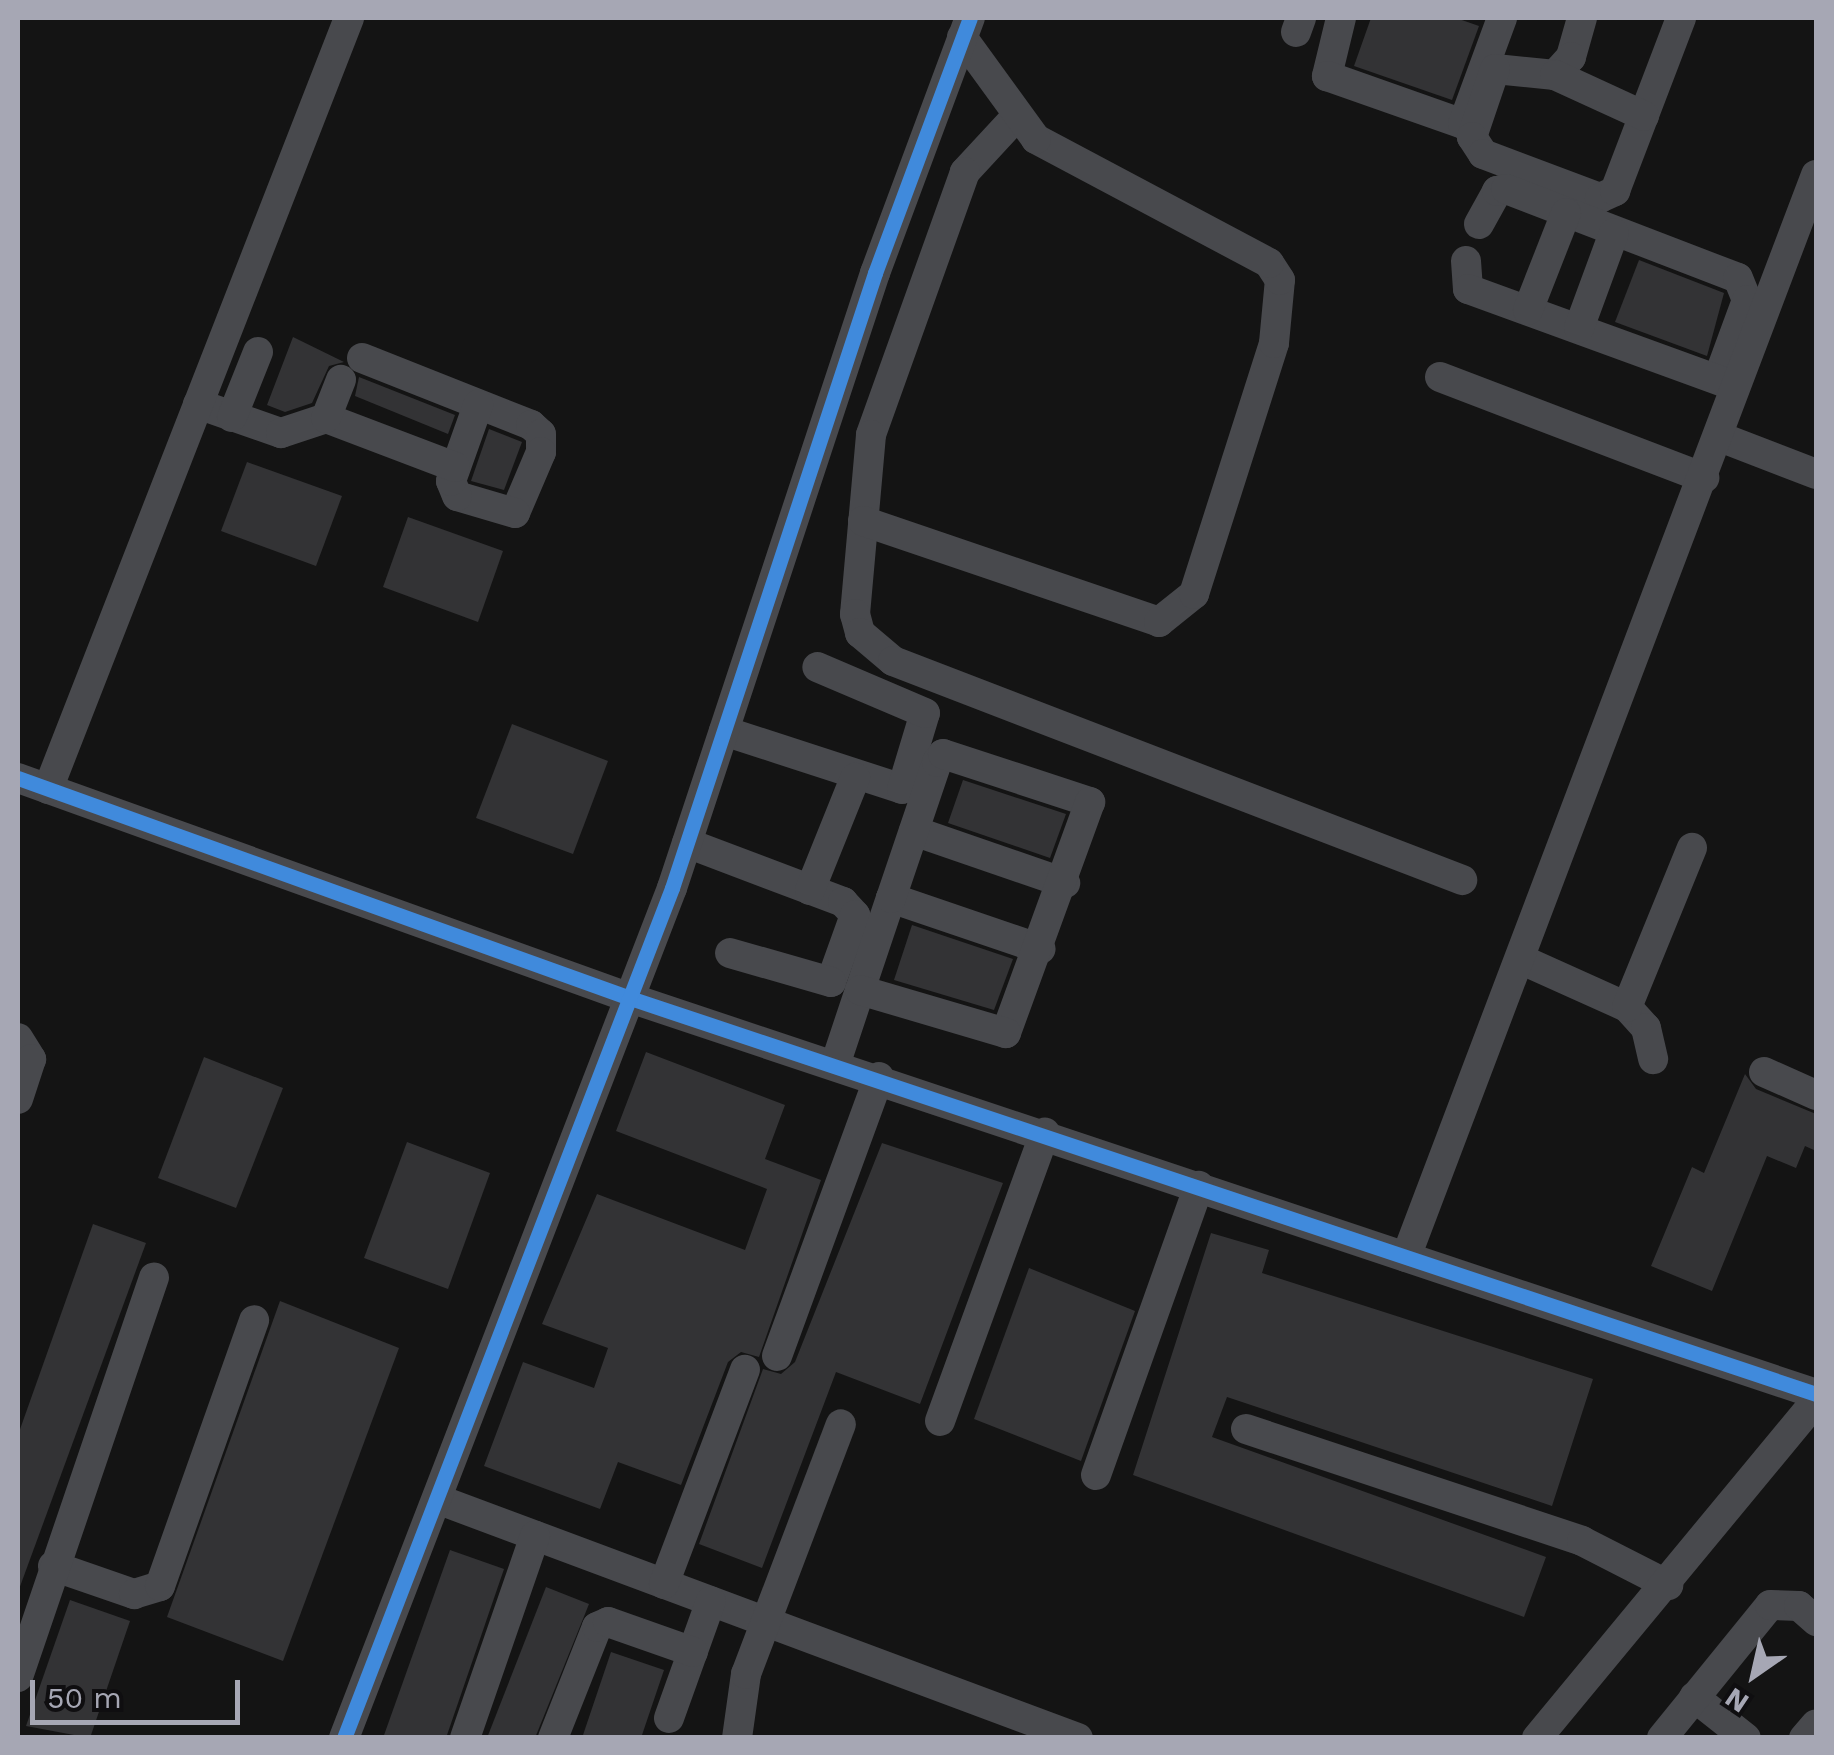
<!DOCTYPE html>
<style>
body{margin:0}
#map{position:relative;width:1834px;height:1755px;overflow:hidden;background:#141414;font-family:"Work Sans",sans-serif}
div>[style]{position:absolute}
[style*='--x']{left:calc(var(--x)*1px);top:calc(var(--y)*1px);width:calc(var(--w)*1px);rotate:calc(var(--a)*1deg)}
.building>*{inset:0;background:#333335}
.minor>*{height:30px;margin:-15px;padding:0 15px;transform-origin:15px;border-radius:15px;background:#48494d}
.cycleway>*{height:15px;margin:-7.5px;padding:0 7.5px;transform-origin:7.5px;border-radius:7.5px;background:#408adc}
span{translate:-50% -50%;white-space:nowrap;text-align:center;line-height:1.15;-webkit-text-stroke:8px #0f0e10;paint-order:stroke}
.frame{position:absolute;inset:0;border:20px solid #a6a7b4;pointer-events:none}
.north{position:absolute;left:1704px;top:1625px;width:100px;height:100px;-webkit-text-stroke:8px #0f0e10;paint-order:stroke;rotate:214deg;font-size:28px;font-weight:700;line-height:40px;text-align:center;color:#a6a7b4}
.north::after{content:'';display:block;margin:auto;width:35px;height:45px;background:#a6a7b4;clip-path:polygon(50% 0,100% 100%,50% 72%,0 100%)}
.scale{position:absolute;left:30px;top:1680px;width:210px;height:45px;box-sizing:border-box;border:5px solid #a6a7b4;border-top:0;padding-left:12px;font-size:30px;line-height:35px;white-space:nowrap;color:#a6a7b4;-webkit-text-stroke:8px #0f0e10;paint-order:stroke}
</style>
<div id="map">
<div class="building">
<div style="clip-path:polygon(1371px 18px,1456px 18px,1479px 26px,1452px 100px,1354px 66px)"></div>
<div style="clip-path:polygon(1639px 260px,1724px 293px,1707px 356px,1615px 322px)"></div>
<div style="clip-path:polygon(293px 337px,344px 362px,329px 366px,312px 403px,285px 412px,267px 405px)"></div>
<div style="clip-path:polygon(359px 377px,455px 415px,448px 434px,355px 396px)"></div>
<div style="clip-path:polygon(489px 429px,522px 442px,504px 490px,471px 481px)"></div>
<div style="clip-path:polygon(247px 462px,342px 496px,316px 566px,221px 531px)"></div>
<div style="clip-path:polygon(408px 517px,503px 551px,478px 622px,383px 587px)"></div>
<div style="clip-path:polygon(512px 724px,608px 761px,573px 854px,476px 818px)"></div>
<div style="clip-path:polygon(963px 780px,1066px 814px,1050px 858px,948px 823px)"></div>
<div style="clip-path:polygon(912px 925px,1013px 959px,994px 1010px,894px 980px)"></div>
<div style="clip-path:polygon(646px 1052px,785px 1105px,765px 1159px,821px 1180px,759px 1357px,741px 1352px,728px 1362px,681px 1485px,618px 1462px,600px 1509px,484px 1466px,523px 1362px,594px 1388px,608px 1348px,542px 1324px,597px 1194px,745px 1250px,767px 1189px,616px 1131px)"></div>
<div style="clip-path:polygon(204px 1057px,283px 1088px,236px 1208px,158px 1178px)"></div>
<div style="clip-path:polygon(1745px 1074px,1756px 1089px,1816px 1114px,1816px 1151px,1805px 1146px,1796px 1168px,1767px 1156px,1712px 1291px,1651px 1266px,1692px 1167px,1704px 1173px)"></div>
<div style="clip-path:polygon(407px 1142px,490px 1173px,448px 1289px,364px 1258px)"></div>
<div style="clip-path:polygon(882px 1143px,1003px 1183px,920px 1404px,836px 1372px,762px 1568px,699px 1544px,763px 1369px,781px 1374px,795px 1362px)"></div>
<div style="clip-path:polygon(93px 1224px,146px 1243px,18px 1592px,18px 1435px)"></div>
<div style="clip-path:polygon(1211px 1233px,1269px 1250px,1262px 1273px,1593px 1379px,1552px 1506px,1227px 1397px,1212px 1437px,1546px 1557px,1524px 1617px,1133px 1475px)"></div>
<div style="clip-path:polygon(1029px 1268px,1135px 1311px,1081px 1461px,974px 1419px)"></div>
<div style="clip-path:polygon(280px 1301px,399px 1348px,283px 1661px,167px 1617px)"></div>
<div style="clip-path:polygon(450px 1550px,504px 1569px,446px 1738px,383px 1738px)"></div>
<div style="clip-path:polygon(546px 1587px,589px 1604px,585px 1614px,535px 1738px,487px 1738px)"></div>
<div style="clip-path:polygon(70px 1600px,130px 1621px,90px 1738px,26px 1726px)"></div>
<div style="clip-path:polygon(611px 1652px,664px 1670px,641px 1738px,582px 1738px)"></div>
</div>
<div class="minor">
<div style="--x:1341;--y:18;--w:60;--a:103.6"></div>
<div style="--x:1327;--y:76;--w:144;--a:19.4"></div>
<div style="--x:1463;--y:124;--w:113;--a:-69.8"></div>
<div style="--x:1582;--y:18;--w:41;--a:105.8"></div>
<div style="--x:1571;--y:57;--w:24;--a:132"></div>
<div style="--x:1555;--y:75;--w:60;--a:-174.3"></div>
<div style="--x:1495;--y:69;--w:72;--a:108.7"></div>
<div style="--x:1472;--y:137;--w:20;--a:57"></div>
<div style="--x:1483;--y:154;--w:125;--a:20.6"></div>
<div style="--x:1600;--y:198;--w:17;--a:-25"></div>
<div style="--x:1615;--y:191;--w:185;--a:-69.1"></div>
<div style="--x:1296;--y:32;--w:15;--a:-70"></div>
<div style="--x:1555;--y:75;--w:98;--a:24.7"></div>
<div style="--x:1015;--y:118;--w:74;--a:132.8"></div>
<div style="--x:965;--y:172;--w:279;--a:109.7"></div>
<div style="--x:871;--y:435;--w:180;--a:95.1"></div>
<div style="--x:855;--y:614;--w:20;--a:75"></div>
<div style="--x:860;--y:633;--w:43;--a:40.3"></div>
<div style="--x:893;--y:661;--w:610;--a:21.05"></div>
<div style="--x:1479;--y:224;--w:38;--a:-61"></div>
<div style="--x:1497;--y:191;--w:9;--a:-13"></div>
<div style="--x:1506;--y:189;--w:248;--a:21"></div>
<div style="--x:1738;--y:278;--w:24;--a:68"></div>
<div style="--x:1747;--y:300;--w:84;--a:110.2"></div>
<div style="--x:1466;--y:261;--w:28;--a:86"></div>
<div style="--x:1468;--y:289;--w:284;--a:20"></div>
<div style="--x:1528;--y:310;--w:104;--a:-68.6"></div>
<div style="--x:1579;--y:328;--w:101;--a:-69.8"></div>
<div style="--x:362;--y:358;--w:182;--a:21.6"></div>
<div style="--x:531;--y:425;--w:13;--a:42"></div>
<div style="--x:541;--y:434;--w:18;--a:90"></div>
<div style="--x:541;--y:452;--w:66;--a:113.1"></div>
<div style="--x:515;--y:513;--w:60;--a:-163.7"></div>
<div style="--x:457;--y:496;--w:16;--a:-112"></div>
<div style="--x:451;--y:481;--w:81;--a:-70.4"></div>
<div style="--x:1440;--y:377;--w:283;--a:20.9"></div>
<div style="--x:198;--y:404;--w:88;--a:19.3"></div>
<div style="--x:281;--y:433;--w:47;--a:-18.4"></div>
<div style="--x:326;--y:418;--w:138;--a:20.8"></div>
<div style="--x:232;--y:417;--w:70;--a:-68.2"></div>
<div style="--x:326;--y:418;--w:41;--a:-68.5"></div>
<div style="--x:1720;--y:437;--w:103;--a:21.1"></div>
<div style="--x:863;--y:521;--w:313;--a:18.8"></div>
<div style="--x:1159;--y:622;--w:45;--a:-38.7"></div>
<div style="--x:1194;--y:594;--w:263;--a:-72.3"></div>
<div style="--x:1274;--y:343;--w:63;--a:-84.6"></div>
<div style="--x:1280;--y:280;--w:20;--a:-123"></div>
<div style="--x:1269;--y:263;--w:264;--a:-152"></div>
<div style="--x:1036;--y:139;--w:126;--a:-126"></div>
<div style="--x:724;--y:731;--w:187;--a:18"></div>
<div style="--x:902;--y:789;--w:79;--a:-73.2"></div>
<div style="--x:925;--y:713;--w:117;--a:-156.9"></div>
<div style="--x:18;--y:778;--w:650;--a:19.77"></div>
<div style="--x:630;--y:998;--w:1250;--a:18.46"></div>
<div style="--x:48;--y:789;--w:828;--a:-68.67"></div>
<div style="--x:914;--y:831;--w:160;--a:19"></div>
<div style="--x:687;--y:843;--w:167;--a:20.7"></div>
<div style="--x:843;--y:902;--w:18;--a:47"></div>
<div style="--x:855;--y:915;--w:71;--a:109.7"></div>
<div style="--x:831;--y:982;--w:105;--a:-164"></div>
<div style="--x:810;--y:890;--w:121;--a:-68.1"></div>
<div style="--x:891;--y:898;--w:158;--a:18.8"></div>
<div style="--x:1520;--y:959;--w:117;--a:24.2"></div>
<div style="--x:1627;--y:1007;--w:28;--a:48"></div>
<div style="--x:1646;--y:1028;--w:32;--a:77"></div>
<div style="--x:1627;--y:1007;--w:172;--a:-67.8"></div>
<div style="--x:18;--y:1038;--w:25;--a:58"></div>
<div style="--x:31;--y:1059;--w:42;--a:108"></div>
<div style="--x:836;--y:1062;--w:76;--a:-71.6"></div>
<div style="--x:860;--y:990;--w:97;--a:-71.4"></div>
<div style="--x:891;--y:898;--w:144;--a:-71.3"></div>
<div style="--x:937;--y:762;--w:10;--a:-53"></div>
<div style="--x:943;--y:754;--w:155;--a:18.1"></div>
<div style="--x:1090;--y:802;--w:246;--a:110"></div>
<div style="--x:1006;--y:1033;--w:152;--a:-163.6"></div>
<div style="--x:1764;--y:1072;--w:57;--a:23.9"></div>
<div style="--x:1406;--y:1257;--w:1157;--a:-69.25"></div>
<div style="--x:777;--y:1356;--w:297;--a:-69.9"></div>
<div style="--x:940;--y:1421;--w:307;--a:-70"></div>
<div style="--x:1246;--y:1429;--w:354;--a:18.4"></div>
<div style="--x:1582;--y:1541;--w:97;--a:27.1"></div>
<div style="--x:1096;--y:1475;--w:307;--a:-70.4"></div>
<div style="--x:437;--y:1499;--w:684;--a:20.45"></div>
<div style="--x:53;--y:1566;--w:86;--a:19.1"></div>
<div style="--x:134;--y:1594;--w:27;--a:-17"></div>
<div style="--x:160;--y:1586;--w:282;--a:-70.5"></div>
<div style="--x:664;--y:1584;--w:229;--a:-69.3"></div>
<div style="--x:18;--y:1677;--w:422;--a:-71.2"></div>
<div style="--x:1694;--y:1697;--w:66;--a:38.3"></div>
<div style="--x:669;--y:1718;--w:124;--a:-70.3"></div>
<div style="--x:344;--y:1738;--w:911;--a:-68.9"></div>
<div style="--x:672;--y:888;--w:648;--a:-71.73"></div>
<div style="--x:875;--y:273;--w:272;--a:-69.6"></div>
<div style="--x:465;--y:1738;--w:214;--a:-70.9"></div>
<div style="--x:553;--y:1738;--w:119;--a:-68.4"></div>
<div style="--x:597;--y:1627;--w:12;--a:-24"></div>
<div style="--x:608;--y:1622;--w:90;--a:19.4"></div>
<div style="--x:737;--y:1738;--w:65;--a:-82"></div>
<div style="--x:746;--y:1674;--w:267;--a:-69.2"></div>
<div style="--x:1537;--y:1738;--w:438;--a:-50.4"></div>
<div style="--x:1662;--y:1738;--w:171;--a:-50.9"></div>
<div style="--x:1770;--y:1605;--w:29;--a:2"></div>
<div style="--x:1799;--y:1606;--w:23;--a:41"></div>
<div style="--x:1804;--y:1738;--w:18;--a:-49"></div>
</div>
<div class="cycleway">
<div style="--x:18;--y:778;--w:650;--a:19.77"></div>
<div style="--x:630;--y:998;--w:1250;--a:18.46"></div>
<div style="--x:344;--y:1738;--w:911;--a:-68.9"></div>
<div style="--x:672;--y:888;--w:648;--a:-71.73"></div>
<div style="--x:875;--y:273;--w:272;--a:-69.6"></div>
</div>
<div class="frame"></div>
<div class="north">N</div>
<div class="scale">50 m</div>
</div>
